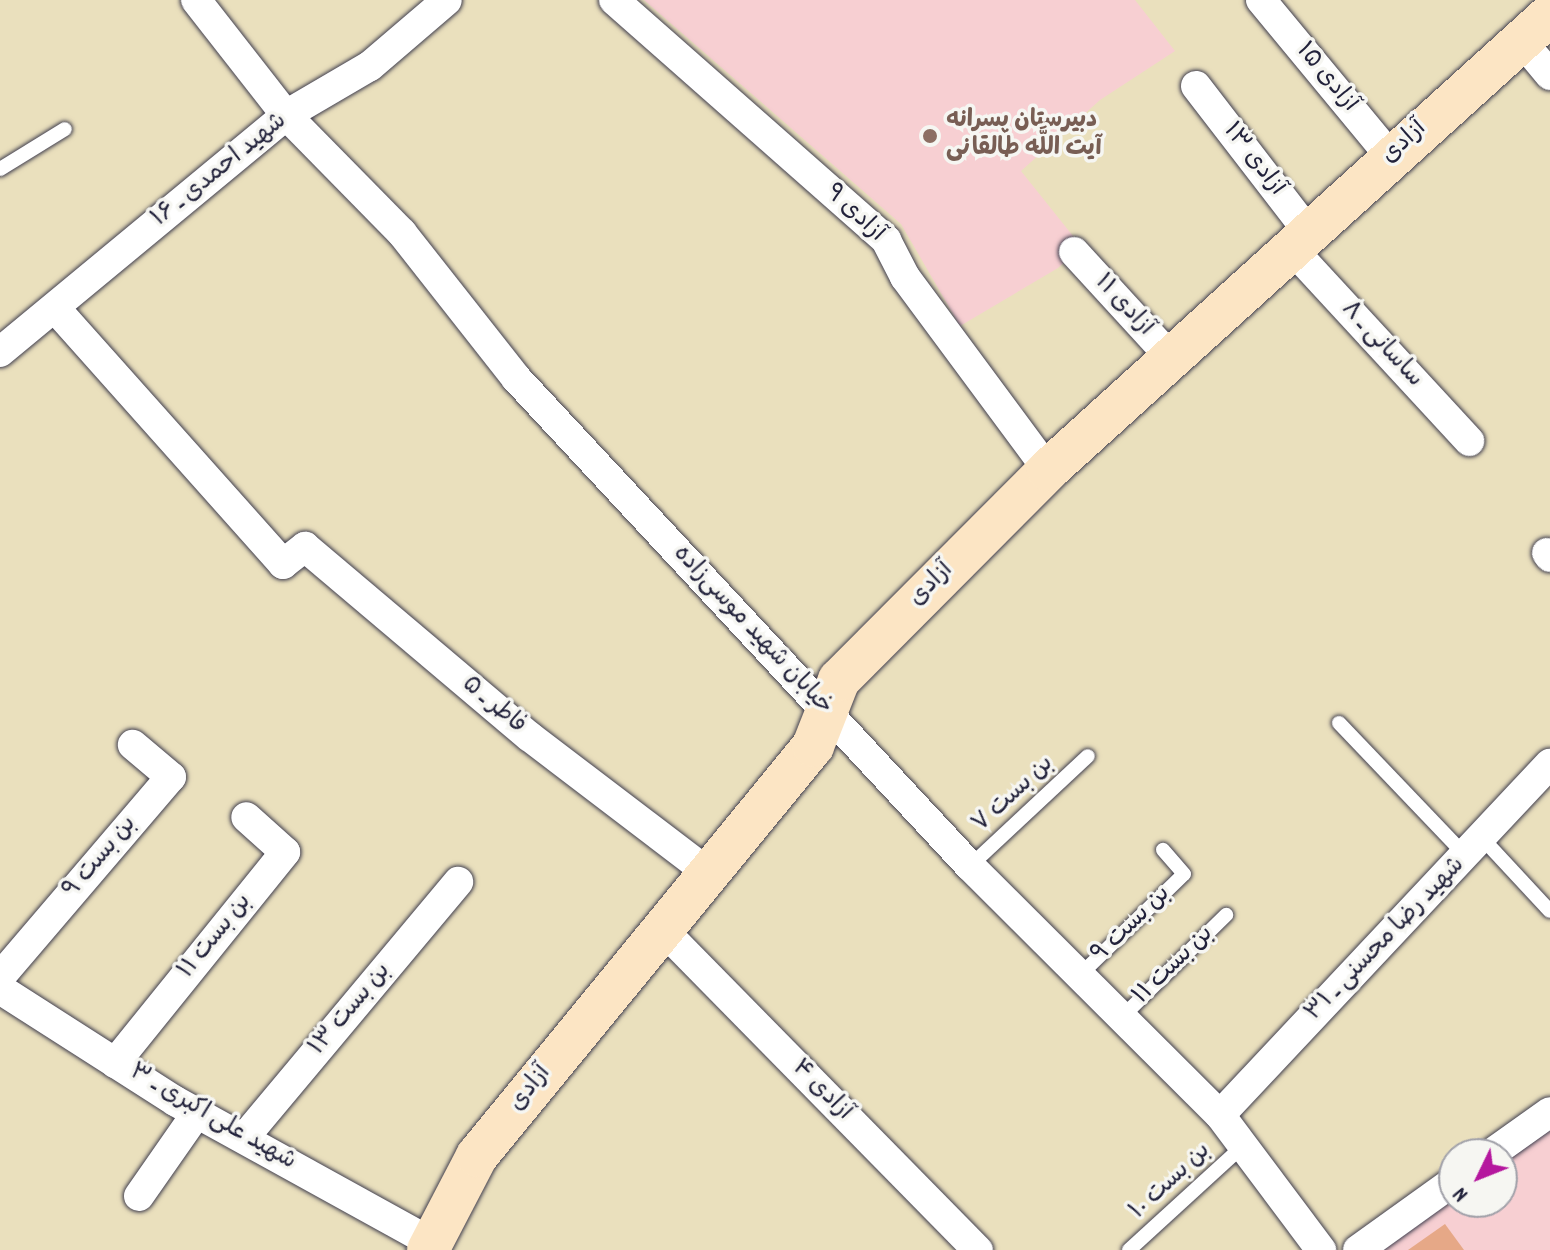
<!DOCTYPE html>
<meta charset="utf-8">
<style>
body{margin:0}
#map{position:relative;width:1550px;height:1250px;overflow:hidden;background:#eae0bd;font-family:Dekko,"Playpen Sans Arabic",sans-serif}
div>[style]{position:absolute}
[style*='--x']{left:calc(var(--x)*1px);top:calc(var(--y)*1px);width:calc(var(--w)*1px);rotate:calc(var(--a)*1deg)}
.built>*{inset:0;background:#f7cfd2}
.building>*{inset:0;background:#e6a887}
.roads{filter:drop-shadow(0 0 2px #403e4e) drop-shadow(0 0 2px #403e4e)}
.lane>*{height:14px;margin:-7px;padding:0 7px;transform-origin:7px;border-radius:7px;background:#fff}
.street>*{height:30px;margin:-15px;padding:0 15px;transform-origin:15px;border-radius:15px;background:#fff}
.secondary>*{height:42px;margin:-21px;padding:0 21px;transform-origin:21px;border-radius:21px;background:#fce5c4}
.dots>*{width:22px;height:22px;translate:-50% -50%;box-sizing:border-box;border:4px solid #f6f6f2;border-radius:50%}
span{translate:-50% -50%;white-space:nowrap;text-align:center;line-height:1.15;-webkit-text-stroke:7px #f6f6f2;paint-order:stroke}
.street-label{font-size:24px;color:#22223b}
.education-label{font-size:24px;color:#785e54;font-weight:700}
.left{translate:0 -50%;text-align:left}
.north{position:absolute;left:1438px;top:1138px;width:80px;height:80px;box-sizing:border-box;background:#f6f6f2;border:2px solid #a1a1a9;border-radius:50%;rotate:227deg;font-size:22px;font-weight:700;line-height:32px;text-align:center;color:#22223b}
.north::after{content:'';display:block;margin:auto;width:28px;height:36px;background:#b5179e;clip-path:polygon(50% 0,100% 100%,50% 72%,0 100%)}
</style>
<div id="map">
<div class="built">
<div style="clip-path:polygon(644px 0,1135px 0,1175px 51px,1100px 100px,1021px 171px,1081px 246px,1058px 268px,960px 326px,901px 224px)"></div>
<div style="clip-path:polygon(1550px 1112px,1550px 1250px,1358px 1250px,1454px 1181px,1454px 1202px,1502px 1202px,1502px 1154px)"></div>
</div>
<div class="building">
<div style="clip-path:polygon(1445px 1224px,1464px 1250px,1408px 1250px)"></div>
</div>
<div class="roads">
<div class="lane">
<div style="--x:0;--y:169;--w:76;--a:-31.6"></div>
<div style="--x:1339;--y:723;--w:184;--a:46.3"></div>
<div style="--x:1483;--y:839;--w:98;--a:47.1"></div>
<div style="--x:970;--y:866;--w:161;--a:-43"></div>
<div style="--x:1079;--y:976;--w:146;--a:-44.2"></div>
<div style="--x:1184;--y:874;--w:32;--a:-131"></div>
<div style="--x:1122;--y:1017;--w:146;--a:-44.4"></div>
<div style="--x:1129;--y:1250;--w:154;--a:-42.4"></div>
</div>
<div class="street">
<div style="--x:196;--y:0;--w:146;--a:52"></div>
<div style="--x:286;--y:115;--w:165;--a:45.5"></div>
<div style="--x:402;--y:233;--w:184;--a:51.8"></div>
<div style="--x:516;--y:378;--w:667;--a:47.07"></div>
<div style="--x:970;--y:866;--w:353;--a:44.9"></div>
<div style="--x:1220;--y:1115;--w:169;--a:53.2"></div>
<div style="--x:614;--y:0;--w:363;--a:41.4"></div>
<div style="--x:886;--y:240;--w:42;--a:62.8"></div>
<div style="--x:905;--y:277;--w:240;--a:53.5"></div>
<div style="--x:1261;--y:0;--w:202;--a:50.4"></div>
<div style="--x:1520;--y:39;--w:47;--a:50.2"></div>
<div style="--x:1196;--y:86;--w:187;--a:52.4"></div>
<div style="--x:1293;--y:250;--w:260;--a:47.3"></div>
<div style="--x:1074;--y:252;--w:145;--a:47.5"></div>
<div style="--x:55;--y:308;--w:343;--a:48.3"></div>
<div style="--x:283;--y:564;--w:28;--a:-38"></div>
<div style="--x:305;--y:547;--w:294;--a:40.2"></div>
<div style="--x:530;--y:737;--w:226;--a:37.3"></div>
<div style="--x:0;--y:352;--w:371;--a:-39.6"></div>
<div style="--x:286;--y:115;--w:97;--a:-30.3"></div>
<div style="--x:370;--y:66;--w:101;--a:-40.6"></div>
<div style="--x:1547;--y:553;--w:5;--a:53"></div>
<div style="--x:664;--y:931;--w:448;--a:45.5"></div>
<div style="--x:0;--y:977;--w:263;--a:-49.5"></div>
<div style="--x:171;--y:777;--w:50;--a:-139.9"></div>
<div style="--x:0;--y:989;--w:208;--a:32.6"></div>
<div style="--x:175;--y:1101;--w:290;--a:28.9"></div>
<div style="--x:115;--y:1063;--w:271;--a:-51.1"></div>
<div style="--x:285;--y:852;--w:52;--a:-138.1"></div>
<div style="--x:1220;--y:1115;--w:482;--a:-46.8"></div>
<div style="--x:244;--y:1138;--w:334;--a:-50.1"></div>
<div style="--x:1491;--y:1154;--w:72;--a:-35.4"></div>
<div style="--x:139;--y:1196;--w:101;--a:-55.1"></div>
<div style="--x:1358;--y:1250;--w:118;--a:-35.7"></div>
</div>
<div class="secondary">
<div style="--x:428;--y:1250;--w:106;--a:-62.5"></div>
<div style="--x:477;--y:1156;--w:530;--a:-50.66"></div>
<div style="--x:813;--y:746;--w:71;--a:-68.5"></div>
<div style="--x:839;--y:680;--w:296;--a:-45.1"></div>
<div style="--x:1048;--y:470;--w:678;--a:-42.19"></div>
</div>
</div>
<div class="dots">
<div style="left:930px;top:136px;background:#8d6e63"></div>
</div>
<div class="street-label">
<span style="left:1326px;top:78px;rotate:50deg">آزادی ۱۵</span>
<span style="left:1405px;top:143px;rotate:-43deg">آزادی</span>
<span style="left:1253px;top:160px;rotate:52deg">آزادی ۱۳</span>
<span style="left:220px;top:171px;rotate:-39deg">شهید احمدی ـ ۱۶</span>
<span style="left:854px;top:214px;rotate:43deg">آزادی ۹</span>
<span style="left:1123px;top:306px;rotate:47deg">آزادی ۱۱</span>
<span style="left:1381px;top:345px;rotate:47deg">ساسانی ـ ۸</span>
<span style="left:932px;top:585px;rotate:-45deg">آزادی</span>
<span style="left:752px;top:631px;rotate:47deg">خیابان شهید موسی‌زاده</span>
<span style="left:493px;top:706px;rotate:40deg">فاطر ـ ۵</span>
<span style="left:1014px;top:795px;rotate:-43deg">بن بست ۷</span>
<span style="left:101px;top:858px;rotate:-50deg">بن بست ۹</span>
<span style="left:1132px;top:925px;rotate:-44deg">بن بست ۹</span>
<span style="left:216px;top:937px;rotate:-51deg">بن بست ۱۱</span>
<span style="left:1386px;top:940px;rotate:-46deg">شهید رضا محسنی ـ ۳۱</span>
<span style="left:1174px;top:966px;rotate:-44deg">بن بست ۱۱</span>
<span style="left:351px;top:1010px;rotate:-50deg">بن بست ۱۳</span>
<span style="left:531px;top:1089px;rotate:-51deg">آزادی</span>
<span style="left:821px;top:1091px;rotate:45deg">آزادی ۴</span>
<span style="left:212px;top:1118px;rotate:30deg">شهید علی اکبری ـ ۳</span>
<span style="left:1171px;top:1182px;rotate:-43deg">بن بست ۱۰</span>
</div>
<div class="education-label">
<span class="left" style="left:946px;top:136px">دبیرستان پسرانه<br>آیت اللَّه طالقانی</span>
</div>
<div class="north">N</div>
</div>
